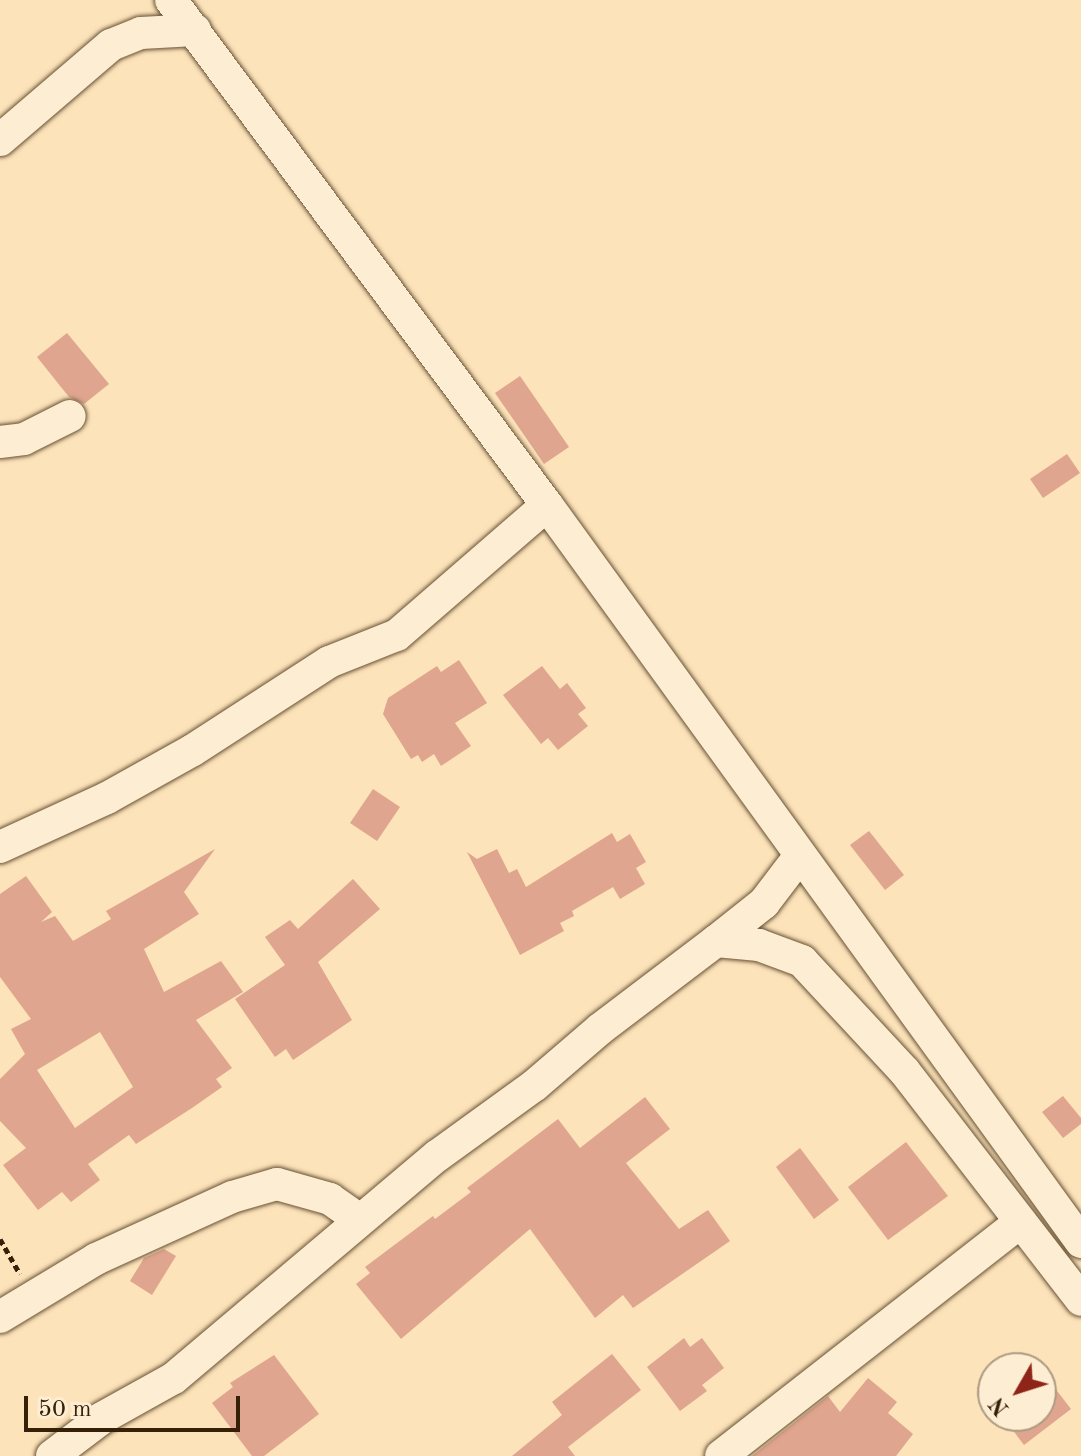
<!DOCTYPE html>
<style>
body{margin:0}
#map{position:relative;width:1081px;height:1456px;overflow:hidden;background:#fce3ba;font-family:"Old Standard TT",serif}
div>[style]{position:absolute}
[style*='--x']{left:calc(var(--x)*1px);top:calc(var(--y)*1px);width:calc(var(--w)*1px);rotate:calc(var(--a)*1deg)}
.building>*{inset:0;background:#dfa58e}
.path>*{height:5px;margin-top:-2.5px;transform-origin:0;background:repeating-linear-gradient(90deg,#362008 0 6px,transparent 0 10px)}
.roads{filter:drop-shadow(0 0 2px #685134) drop-shadow(0 0 2px #685134)}
.minor>*{height:32px;margin:-16px;padding:0 16px;transform-origin:16px;border-radius:16px;background:#fdedd2}
span{translate:-50% -50%;white-space:nowrap;text-align:center;line-height:1.15;-webkit-text-stroke:8px #fdedd2;paint-order:stroke}
.north{position:absolute;left:977px;top:1352px;width:80px;height:80px;box-sizing:border-box;background:#fdedd2;border:2px solid #ad9b81;border-radius:50%;rotate:231deg;font-size:22px;font-weight:700;line-height:32px;text-align:center;color:#362008}
.north::after{content:'';display:block;margin:auto;width:28px;height:36px;background:#8f2418;clip-path:polygon(50% 0,100% 100%,50% 72%,0 100%)}
.scale{position:absolute;left:24px;top:1396px;width:216px;height:36px;box-sizing:border-box;border:4px solid #362008;border-top:0;padding-left:10px;font-size:24px;line-height:28px;white-space:nowrap;color:#362008;-webkit-text-stroke:6px #fdedd2;paint-order:stroke}
</style>
<div id="map">
<div class="building">
<div style="clip-path:polygon(67px 333px,109px 384px,84px 404px,69px 397px,37px 357px)"></div>
<div style="clip-path:polygon(520px 376px,569px 447px,544px 464px,495px 393px)"></div>
<div style="clip-path:polygon(1067px 454px,1080px 473px,1043px 498px,1030px 479px)"></div>
<div style="clip-path:polygon(459px 660px,487px 703px,455px 723px,471px 746px,441px 766px,434px 754px,422px 762px,418px 755px,411px 759px,383px 714px,388px 698px,437px 666px,441px 672px)"></div>
<div style="clip-path:polygon(542px 666px,560px 689px,567px 683px,586px 708px,578px 714px,588px 726px,558px 750px,548px 738px,541px 744px,503px 695px)"></div>
<div style="clip-path:polygon(373px 789px,400px 807px,377px 841px,350px 823px)"></div>
<div style="clip-path:polygon(869px 831px,904px 875px,885px 890px,850px 845px)"></div>
<div style="clip-path:polygon(612px 833px,617px 842px,630px 834px,646px 862px,636px 868px,645px 884px,620px 899px,613px 887px,572px 911px,574px 916px,560px 923px,564px 931px,520px 955px,467px 852px,477px 859px,497px 849px,509px 873px,517px 869px,526px 887px)"></div>
<div style="clip-path:polygon(evenodd,215px 849px,184px 892px,199px 914px,144px 949px,164px 992px,221px 961px,243px 992px,196px 1020px,232px 1068px,216px 1079px,222px 1087px,192px 1108px,136px 1144px,129px 1135px,88px 1164px,100px 1180px,71px 1202px,62px 1192px,38px 1210px,3px 1165px,26px 1148px,0 1121px,0 1079px,25px 1054px,11px 1029px,31px 1019px,0 977px,0 894px,26px 876px,52px 912px,41px 922px,55px 916px,73px 941px,111px 919px,106px 911px,215px 849px,100px 1032px,133px 1087px,75px 1128px,37px 1070px,100px 1032px)"></div>
<div style="clip-path:polygon(353px 879px,380px 909px,318px 962px,352px 1020px,293px 1060px,286px 1049px,275px 1057px,235px 999px,285px 965px,265px 937px,290px 920px,298px 929px)"></div>
<div style="clip-path:polygon(1063px 1096px,1081px 1118px,1081px 1124px,1063px 1138px,1042px 1112px)"></div>
<div style="clip-path:polygon(645px 1097px,670px 1129px,626px 1163px,679px 1229px,708px 1210px,730px 1241px,633px 1308px,623px 1295px,595px 1318px,530px 1229px,401px 1339px,356px 1284px,370px 1273px,365px 1267px,433px 1216px,435px 1219px,471px 1192px,467px 1188px,558px 1119px,580px 1148px)"></div>
<div style="clip-path:polygon(906px 1142px,948px 1196px,888px 1240px,848px 1187px)"></div>
<div style="clip-path:polygon(800px 1148px,839px 1200px,814px 1219px,776px 1167px)"></div>
<div style="clip-path:polygon(164px 1249px,176px 1256px,152px 1295px,130px 1281px,144px 1258px)"></div>
<div style="clip-path:polygon(684px 1338px,690px 1347px,702px 1338px,724px 1368px,702px 1385px,707px 1391px,680px 1411px,647px 1367px)"></div>
<div style="clip-path:polygon(612px 1354px,641px 1390px,568px 1447px,575px 1456px,512px 1456px,562px 1415px,552px 1402px)"></div>
<div style="clip-path:polygon(274px 1355px,319px 1414px,264px 1456px,252px 1456px,212px 1403px,233px 1387px,230px 1383px)"></div>
<div style="clip-path:polygon(1041px 1370px,1071px 1409px,1024px 1445px,1002px 1416px,1041px 1416px)"></div>
<div style="clip-path:polygon(868px 1378px,897px 1402px,888px 1413px,913px 1434px,896px 1456px,752px 1456px,828px 1396px,840px 1412px)"></div>
</div>
<div class="path">
<div style="--x:0;--y:1239;--w:40;--a:60.3"></div>
</div>
<div class="roads">
<div class="minor">
<div style="--x:171;--y:0;--w:630;--a:53.33"></div>
<div style="--x:547;--y:505;--w:910;--a:54.07"></div>
<div style="--x:0;--y:140;--w:146;--a:-40.6"></div>
<div style="--x:111;--y:45;--w:32;--a:-22"></div>
<div style="--x:141;--y:33;--w:54;--a:-3.2"></div>
<div style="--x:0;--y:442;--w:24;--a:-7"></div>
<div style="--x:24;--y:439;--w:51;--a:-26.6"></div>
<div style="--x:0;--y:847;--w:118;--a:-24.6"></div>
<div style="--x:107;--y:798;--w:98;--a:-29.2"></div>
<div style="--x:193;--y:750;--w:162;--a:-32.9"></div>
<div style="--x:329;--y:662;--w:73;--a:-21.7"></div>
<div style="--x:397;--y:635;--w:198;--a:-40.9"></div>
<div style="--x:716;--y:941;--w:61;--a:-38.4"></div>
<div style="--x:764;--y:903;--w:58;--a:-52.7"></div>
<div style="--x:0;--y:1317;--w:112;--a:-31.1"></div>
<div style="--x:96;--y:1259;--w:149;--a:-24.5"></div>
<div style="--x:232;--y:1197;--w:47;--a:-16.1"></div>
<div style="--x:277;--y:1184;--w:55;--a:15.8"></div>
<div style="--x:330;--y:1199;--w:35;--a:35"></div>
<div style="--x:52;--y:1456;--w:63;--a:-37.2"></div>
<div style="--x:102;--y:1418;--w:82;--a:-29.1"></div>
<div style="--x:174;--y:1378;--w:344;--a:-40.2"></div>
<div style="--x:437;--y:1156;--w:121;--a:-35.9"></div>
<div style="--x:535;--y:1085;--w:86;--a:-40.7"></div>
<div style="--x:600;--y:1029;--w:146;--a:-37.2"></div>
<div style="--x:716;--y:941;--w:43;--a:5.3"></div>
<div style="--x:759;--y:945;--w:46;--a:20.4"></div>
<div style="--x:802;--y:961;--w:151;--a:47.1"></div>
<div style="--x:905;--y:1072;--w:288;--a:52.3"></div>
<div style="--x:721;--y:1456;--w:380;--a:-38"></div>
</div>
</div>
<div class="north">N</div>
<div class="scale">50 m</div>
</div>
